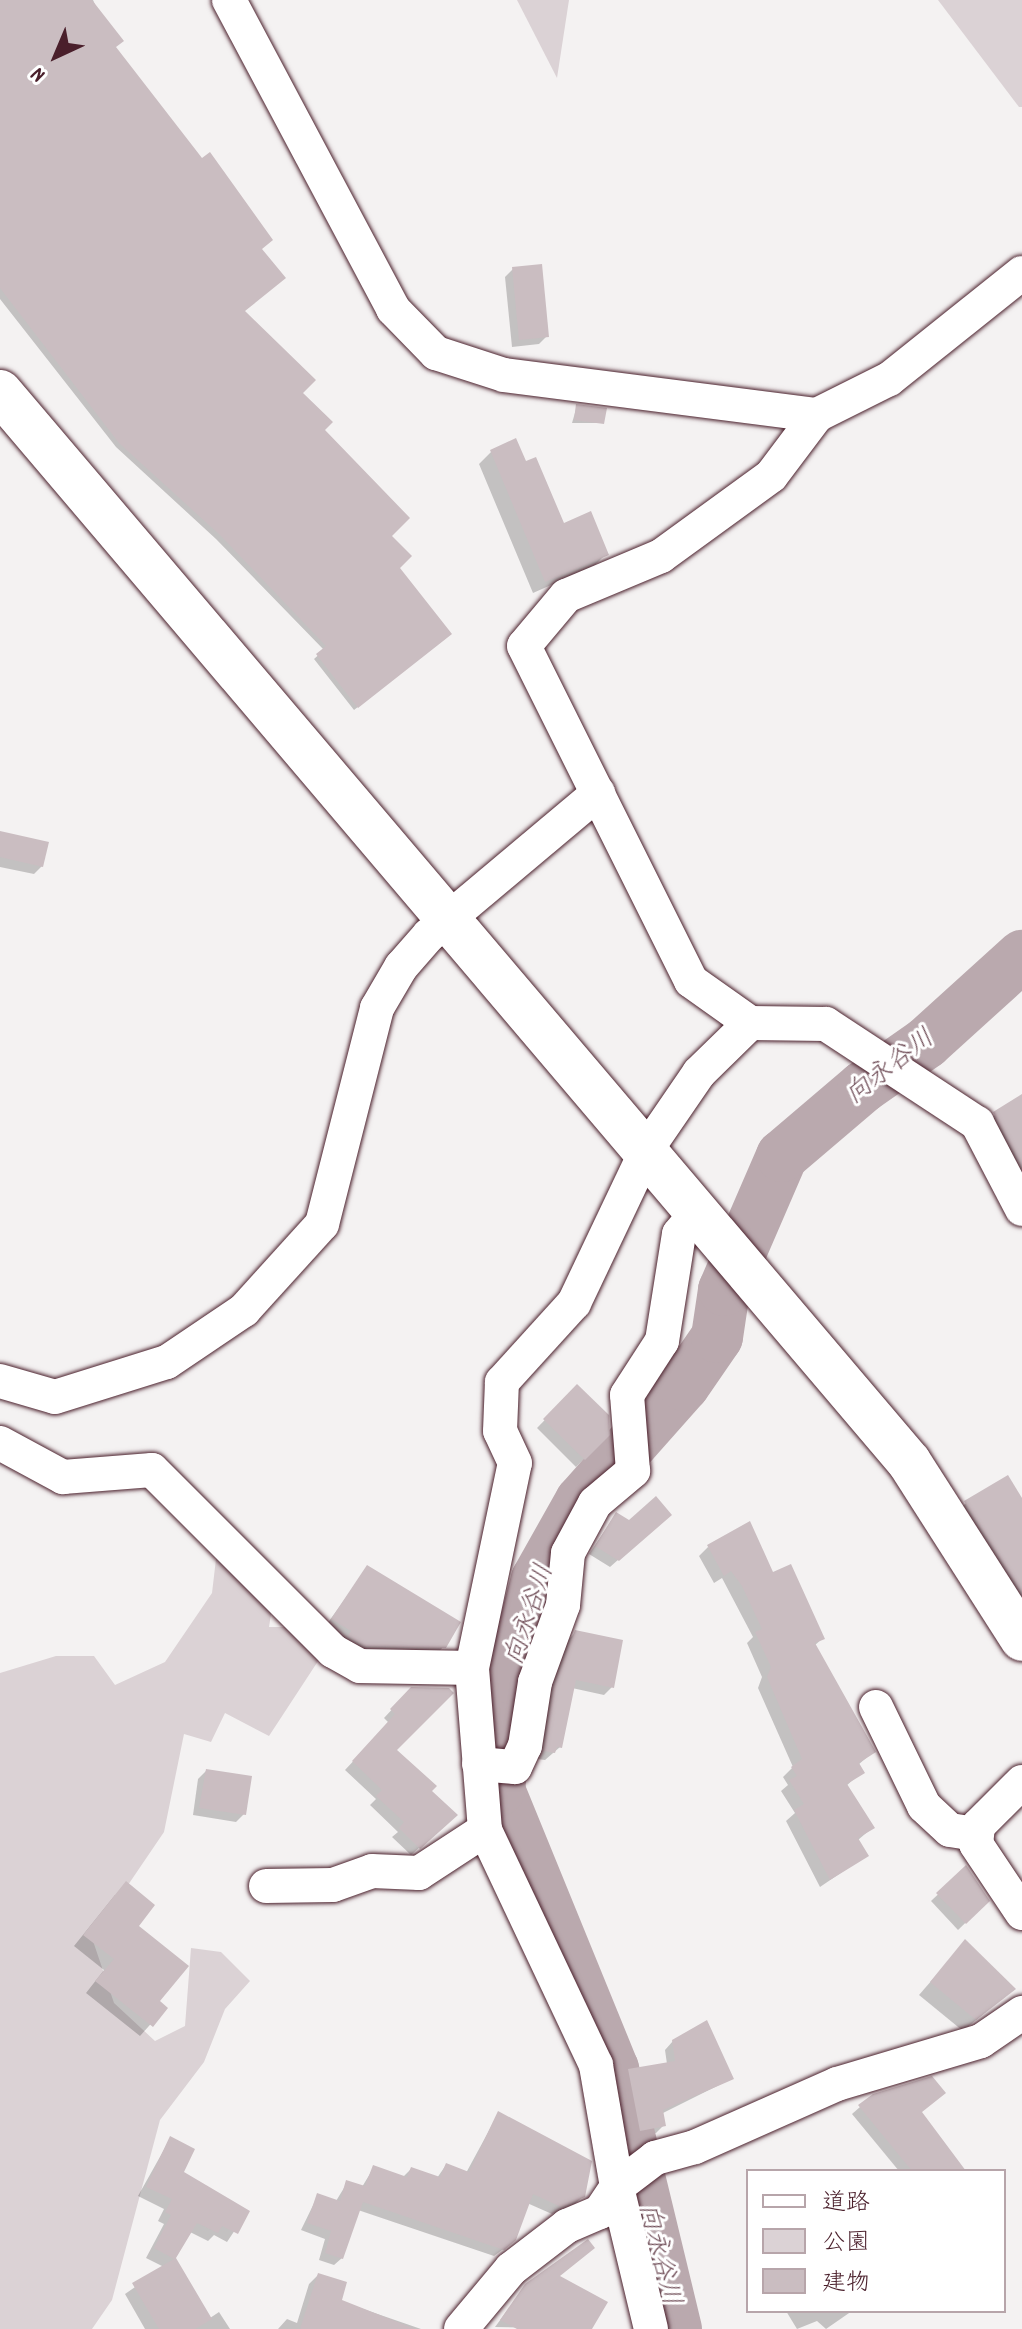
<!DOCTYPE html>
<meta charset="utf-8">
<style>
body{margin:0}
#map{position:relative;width:1022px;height:2329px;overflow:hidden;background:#f4f2f2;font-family:Dekko,"Klee One",sans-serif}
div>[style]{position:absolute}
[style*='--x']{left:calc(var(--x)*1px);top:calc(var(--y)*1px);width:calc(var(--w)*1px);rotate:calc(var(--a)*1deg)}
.green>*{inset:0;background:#dbd2d5}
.shadow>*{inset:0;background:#0003}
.river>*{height:52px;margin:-26px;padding:0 26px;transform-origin:26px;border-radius:26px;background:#baa9ae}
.building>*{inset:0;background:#cabdc1}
.roads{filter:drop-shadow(0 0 2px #4a1f2b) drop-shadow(0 0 2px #4a1f2b)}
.street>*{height:34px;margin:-17px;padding:0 17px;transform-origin:17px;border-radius:17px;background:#fff}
.secondary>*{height:44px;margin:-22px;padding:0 22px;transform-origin:22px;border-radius:22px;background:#fff}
span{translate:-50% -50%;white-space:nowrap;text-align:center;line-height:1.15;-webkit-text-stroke:6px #fff;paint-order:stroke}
.water-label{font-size:26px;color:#714f59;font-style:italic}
.legend{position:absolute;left:746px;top:2169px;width:260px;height:144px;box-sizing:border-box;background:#fff;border:2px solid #b7a5aa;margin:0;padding:10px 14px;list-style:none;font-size:24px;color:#4a1f2b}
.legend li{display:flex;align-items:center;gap:16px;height:40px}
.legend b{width:40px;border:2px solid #b7a5aa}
.north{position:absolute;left:16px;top:16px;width:80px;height:80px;-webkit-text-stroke:6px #fff;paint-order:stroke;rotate:224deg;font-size:22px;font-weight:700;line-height:32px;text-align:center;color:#4a1f2b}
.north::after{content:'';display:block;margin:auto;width:28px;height:36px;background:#4a1f2b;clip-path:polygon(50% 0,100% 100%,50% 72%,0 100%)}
</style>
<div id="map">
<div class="green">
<div style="clip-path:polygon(517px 0,569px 0,557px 78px)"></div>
<div style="clip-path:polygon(938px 0,1022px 0,1022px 107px,1019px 107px)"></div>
<div style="clip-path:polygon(218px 1542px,274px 1595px,269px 1627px,298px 1627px,324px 1652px,269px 1736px,225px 1713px,211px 1742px,184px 1734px,164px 1832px,92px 1938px,114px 2003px,155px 2041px,185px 2026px,191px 1948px,221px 1952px,250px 1981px,225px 2009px,204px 2062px,160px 2120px,112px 2300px,92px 2329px,0 2329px,0 1673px,56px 1656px,94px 1656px,115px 1685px,165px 1662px,212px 1593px)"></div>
</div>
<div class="shadow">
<div style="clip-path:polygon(0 0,93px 0,114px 48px,260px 249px,242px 311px,301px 393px,397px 568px,446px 638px,354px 710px,314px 659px,324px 650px,216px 539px,116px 447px,0 299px)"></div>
<div style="clip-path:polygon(513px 269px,547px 336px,539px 344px,512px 347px,505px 277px)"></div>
<div style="clip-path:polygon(577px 406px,602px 423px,572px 423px)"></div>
<div style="clip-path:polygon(492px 451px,524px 463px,563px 525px,606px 554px,594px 566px,533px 593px,479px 464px)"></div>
<div style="clip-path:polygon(0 833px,42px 866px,34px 874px,0 867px)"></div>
<div style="clip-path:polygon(1022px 1097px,1022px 1172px,1015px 1176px,986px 1121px)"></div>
<div style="clip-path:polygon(577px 1387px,608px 1434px,576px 1467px,537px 1428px)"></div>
<div style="clip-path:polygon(1022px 1502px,1022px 1604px,954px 1515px,966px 1503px)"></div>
<div style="clip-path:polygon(616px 1514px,629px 1522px,662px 1521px,610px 1567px,589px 1554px)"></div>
<div style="clip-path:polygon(708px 1547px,772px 1574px,823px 1638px,814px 1646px,873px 1752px,858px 1765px,862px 1772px,846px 1786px,872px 1828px,858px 1840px,867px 1855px,820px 1887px,786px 1821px,795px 1813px,781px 1791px,788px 1785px,783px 1777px,793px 1767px,758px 1688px,762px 1677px,747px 1643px,753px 1637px,722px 1578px,714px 1583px,699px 1556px)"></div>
<div style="clip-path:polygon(367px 1568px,444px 1646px,433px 1658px,354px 1656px,322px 1631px)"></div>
<div style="clip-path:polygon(576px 1632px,612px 1687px,604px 1695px,572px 1688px,560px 1747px,545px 1760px,537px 1759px,547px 1697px,568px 1640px)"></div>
<div style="clip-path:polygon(411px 1689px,394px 1750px,429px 1791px,447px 1823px,411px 1855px,392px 1837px,398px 1832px,370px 1805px,376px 1799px,345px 1770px,389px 1723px,384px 1718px)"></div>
<div style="clip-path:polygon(206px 1771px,244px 1814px,236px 1822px,193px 1815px,198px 1779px)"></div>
<div style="clip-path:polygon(966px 1868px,988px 1901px,958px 1930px,931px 1901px)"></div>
<div style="clip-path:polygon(115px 1895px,136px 1926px,158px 2002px,165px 2008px,140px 2036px,86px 1993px,104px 1970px,74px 1946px)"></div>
<div style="clip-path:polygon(965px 1942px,1013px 1989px,963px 2031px,919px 1995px)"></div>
<div style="clip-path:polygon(673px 2041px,731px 2079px,661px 2114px,664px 2125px,656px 2133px,632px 2138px,621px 2079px,629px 2071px,667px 2064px,665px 2050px)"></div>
<div style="clip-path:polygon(860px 2107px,920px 2113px,964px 2171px,899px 2171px,852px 2114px)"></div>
<div style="clip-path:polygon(498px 2114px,583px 2196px,575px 2204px,552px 2214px,527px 2203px,506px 2247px,494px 2256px,358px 2210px,342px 2258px,334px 2265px,319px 2260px,325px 2239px,301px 2230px,318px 2195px,336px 2201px,347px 2183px,362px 2187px,374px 2167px,403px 2177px,411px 2169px,437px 2178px,446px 2165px,466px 2173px)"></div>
<div style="clip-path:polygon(170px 2139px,181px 2173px,247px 2212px,227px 2242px,214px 2235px,208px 2241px,190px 2232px,174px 2258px,210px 2318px,219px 2312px,230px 2329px,145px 2329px,125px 2294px,164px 2267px,146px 2258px,164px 2224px,158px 2221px,164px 2209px,138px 2196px)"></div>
<div style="clip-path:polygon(318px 2275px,340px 2301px,421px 2329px,278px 2329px,287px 2319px,297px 2323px,309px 2284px)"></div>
<div style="clip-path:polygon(558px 2276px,590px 2329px,495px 2327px,526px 2285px)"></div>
<div style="clip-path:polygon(786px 2311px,852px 2311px,826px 2329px,817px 2321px,797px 2329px)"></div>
</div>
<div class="river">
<div style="--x:676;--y:2329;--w:268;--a:-103.6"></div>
<div style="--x:613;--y:2069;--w:301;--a:-112.2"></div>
<div style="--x:499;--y:1790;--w:113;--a:-83.9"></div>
<div style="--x:511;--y:1678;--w:102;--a:-75.3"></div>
<div style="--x:537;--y:1579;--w:90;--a:-60.6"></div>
<div style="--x:581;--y:1501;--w:155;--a:-48.4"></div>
<div style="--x:684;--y:1385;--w:58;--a:-55.5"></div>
<div style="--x:717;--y:1337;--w:48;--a:-81.5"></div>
<div style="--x:724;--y:1290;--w:146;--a:-66.6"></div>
<div style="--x:782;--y:1156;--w:106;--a:-40.4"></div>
<div style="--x:863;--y:1087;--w:77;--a:-34.9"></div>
<div style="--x:926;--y:1043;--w:130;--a:-42.2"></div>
</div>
<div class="building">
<div style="clip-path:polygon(0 0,92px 0,124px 41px,116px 47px,202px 158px,210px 152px,273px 240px,262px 249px,286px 278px,245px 311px,316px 380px,303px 393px,333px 422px,325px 430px,410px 518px,392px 536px,412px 556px,400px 568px,452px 634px,358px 708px,316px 654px,326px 646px,220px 535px,119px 443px,0 288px)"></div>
<div style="clip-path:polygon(542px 264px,549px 337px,519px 340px,512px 267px)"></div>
<div style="clip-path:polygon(576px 404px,607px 408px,604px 424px,574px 420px)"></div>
<div style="clip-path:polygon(516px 438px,526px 461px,536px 457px,564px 523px,591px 511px,609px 555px,545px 582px,490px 450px)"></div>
<div style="clip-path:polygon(0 831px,49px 842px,43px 867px,0 857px)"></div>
<div style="clip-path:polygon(1022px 1094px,1022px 1166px,993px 1112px)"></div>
<div style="clip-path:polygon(577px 1384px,609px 1415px,610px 1435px,585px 1460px,543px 1419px)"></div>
<div style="clip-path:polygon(1008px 1475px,1022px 1498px,1022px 1593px,964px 1501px)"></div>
<div style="clip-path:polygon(656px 1496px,672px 1515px,619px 1561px,595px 1546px,616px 1512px,629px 1520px)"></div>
<div style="clip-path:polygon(750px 1521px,773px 1572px,791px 1564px,825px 1639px,815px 1643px,876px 1752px,859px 1763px,865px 1773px,847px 1784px,875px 1828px,858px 1838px,869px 1856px,830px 1880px,794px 1810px,804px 1804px,789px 1780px,797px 1776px,791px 1767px,802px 1759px,767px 1677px,771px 1667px,755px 1632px,762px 1629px,742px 1586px,731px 1571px,724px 1576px,707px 1545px)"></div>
<div style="clip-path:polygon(367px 1565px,461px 1622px,446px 1648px,365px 1646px,348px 1636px,351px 1631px,331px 1619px)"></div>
<div style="clip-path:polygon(575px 1630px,623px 1640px,614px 1688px,576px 1680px,562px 1748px,557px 1747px,555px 1753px,544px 1751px,554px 1687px)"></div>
<div style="clip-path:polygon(411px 1687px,449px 1688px,454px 1693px,397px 1750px,437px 1786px,432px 1791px,458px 1815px,420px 1849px,399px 1828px,404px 1822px,376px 1796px,382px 1790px,352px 1761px,395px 1714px,390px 1709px)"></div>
<div style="clip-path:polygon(206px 1769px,252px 1776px,246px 1815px,199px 1808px)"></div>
<div style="clip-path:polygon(966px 1865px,990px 1901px,966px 1924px,936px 1893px)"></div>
<div style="clip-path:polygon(126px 1881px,155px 1905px,139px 1926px,189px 1966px,160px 2001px,168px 2008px,153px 2027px,95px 1981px,114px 1959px,83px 1935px)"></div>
<div style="clip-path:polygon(965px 1939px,1016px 1989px,976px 2020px,930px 1982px)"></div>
<div style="clip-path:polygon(707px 2020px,734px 2079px,663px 2110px,666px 2126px,640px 2131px,628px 2069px,675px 2061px,672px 2040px)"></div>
<div style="clip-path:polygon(932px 2076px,946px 2093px,922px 2112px,966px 2171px,912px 2171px,858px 2105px,873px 2094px)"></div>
<div style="clip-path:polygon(498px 2111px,592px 2161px,585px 2197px,561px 2207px,533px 2194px,516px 2240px,504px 2250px,363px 2202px,343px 2259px,325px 2253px,331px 2231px,307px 2223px,317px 2193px,340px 2201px,346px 2180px,365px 2186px,373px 2165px,407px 2177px,411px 2167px,440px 2177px,446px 2163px,469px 2172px)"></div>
<div style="clip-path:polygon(170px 2136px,195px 2149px,184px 2172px,250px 2211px,238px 2234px,222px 2226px,218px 2233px,197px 2223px,176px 2258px,212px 2319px,195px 2329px,159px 2329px,132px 2283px,174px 2259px,154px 2248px,171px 2215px,165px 2212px,172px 2199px,146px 2187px)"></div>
<div style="clip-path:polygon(588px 2239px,595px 2248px,560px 2276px,608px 2302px,592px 2329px,517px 2329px,500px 2320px,525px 2284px)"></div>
<div style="clip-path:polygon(318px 2273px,347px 2282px,342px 2300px,415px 2329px,300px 2329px)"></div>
</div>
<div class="roads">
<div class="street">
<div style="--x:229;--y:0;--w:350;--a:62"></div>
<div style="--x:393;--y:309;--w:62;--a:45.7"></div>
<div style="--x:436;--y:353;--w:71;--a:17.9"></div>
<div style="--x:504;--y:375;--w:316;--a:7.3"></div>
<div style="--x:1022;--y:273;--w:170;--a:141.4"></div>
<div style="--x:889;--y:379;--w:80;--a:153.4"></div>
<div style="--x:817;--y:415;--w:76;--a:127"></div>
<div style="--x:771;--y:476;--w:136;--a:144"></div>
<div style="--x:661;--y:556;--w:103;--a:157.2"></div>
<div style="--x:566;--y:596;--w:65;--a:130"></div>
<div style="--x:524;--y:646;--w:374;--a:63.5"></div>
<div style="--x:691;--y:981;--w:72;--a:35.4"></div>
<div style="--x:750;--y:1023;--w:76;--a:0.8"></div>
<div style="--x:826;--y:1024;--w:181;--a:33.3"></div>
<div style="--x:977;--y:1123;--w:97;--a:62.4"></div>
<div style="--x:0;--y:1381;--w:57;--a:16.2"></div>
<div style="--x:55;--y:1397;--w:117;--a:-17.4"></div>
<div style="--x:167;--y:1362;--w:93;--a:-34"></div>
<div style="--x:244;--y:1310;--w:116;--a:-47.8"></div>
<div style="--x:322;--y:1224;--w:223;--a:-75.7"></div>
<div style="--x:377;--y:1008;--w:48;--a:-59.7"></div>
<div style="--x:401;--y:967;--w:43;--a:-48.8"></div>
<div style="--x:429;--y:935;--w:221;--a:-40"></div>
<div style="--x:0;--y:1443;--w:72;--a:28.4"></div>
<div style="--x:63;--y:1477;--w:89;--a:-4.5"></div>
<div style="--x:152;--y:1470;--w:256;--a:45"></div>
<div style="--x:333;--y:1651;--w:31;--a:29"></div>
<div style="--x:360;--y:1666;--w:112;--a:1"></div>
<div style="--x:876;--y:1707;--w:110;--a:64.1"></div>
<div style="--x:924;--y:1806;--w:35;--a:43"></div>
<div style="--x:950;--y:1830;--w:26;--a:9"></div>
<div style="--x:479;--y:1764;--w:36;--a:5"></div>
<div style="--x:515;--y:1767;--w:23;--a:-65"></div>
<div style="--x:525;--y:1746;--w:65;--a:-81.1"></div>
<div style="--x:535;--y:1682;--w:82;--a:-70"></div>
<div style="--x:563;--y:1605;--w:52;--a:-84.5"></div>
<div style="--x:568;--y:1553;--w:57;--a:-61.6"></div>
<div style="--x:595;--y:1503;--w:50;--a:-40.1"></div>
<div style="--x:633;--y:1471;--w:76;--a:-94.5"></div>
<div style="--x:627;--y:1395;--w:64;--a:-57.1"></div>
<div style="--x:662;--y:1341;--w:108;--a:-81"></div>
<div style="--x:679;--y:1234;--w:31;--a:-50"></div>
<div style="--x:1022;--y:1782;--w:62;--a:135"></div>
<div style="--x:978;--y:1826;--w:18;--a:96"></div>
<div style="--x:976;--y:1844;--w:83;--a:56.3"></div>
<div style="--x:266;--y:1886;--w:67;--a:-0.9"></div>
<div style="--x:333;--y:1885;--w:41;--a:-19.7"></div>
<div style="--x:372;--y:1871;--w:47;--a:2.4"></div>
<div style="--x:419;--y:1873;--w:79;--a:-33.1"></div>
<div style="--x:461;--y:2329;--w:78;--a:-50.2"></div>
<div style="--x:511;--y:2269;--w:71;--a:-37.5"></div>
<div style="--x:567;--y:2226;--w:36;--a:-23"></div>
<div style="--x:600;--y:2212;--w:30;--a:-56"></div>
<div style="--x:617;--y:2187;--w:48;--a:-37.3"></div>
<div style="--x:655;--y:2158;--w:41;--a:-15.4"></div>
<div style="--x:695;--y:2147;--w:155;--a:-23.9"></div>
<div style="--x:837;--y:2084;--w:150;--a:-16.6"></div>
<div style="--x:981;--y:2041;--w:50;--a:-34.3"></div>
<div style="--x:651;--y:2329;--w:146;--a:-103.5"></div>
<div style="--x:617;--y:2187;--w:124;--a:-99.8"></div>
<div style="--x:596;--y:2065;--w:260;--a:-115.3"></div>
<div style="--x:485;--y:1830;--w:163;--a:-94.6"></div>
<div style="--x:472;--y:1668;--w:209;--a:-78.2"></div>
<div style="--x:515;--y:1463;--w:35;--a:-115"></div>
<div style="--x:500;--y:1431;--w:49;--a:-87.7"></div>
<div style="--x:502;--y:1382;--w:107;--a:-47.7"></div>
<div style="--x:574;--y:1303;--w:170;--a:-64.6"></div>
<div style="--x:647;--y:1149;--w:92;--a:-55.6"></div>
<div style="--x:699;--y:1073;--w:71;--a:-44.4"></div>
</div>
<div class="secondary">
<div style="--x:0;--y:392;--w:1404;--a:49.65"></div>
<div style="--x:909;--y:1462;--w:210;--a:57.4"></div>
</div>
</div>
<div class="water-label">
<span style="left:891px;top:1068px;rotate:-38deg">向永谷川</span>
<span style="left:531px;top:1615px;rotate:-72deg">向永谷川</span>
<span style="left:658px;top:2255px;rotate:76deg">向永谷川</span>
</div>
<ul class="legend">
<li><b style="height:10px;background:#fff"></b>道路</li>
<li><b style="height:22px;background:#dbd2d5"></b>公園</li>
<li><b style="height:22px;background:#cabdc1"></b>建物</li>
</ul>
<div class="north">N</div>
</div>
